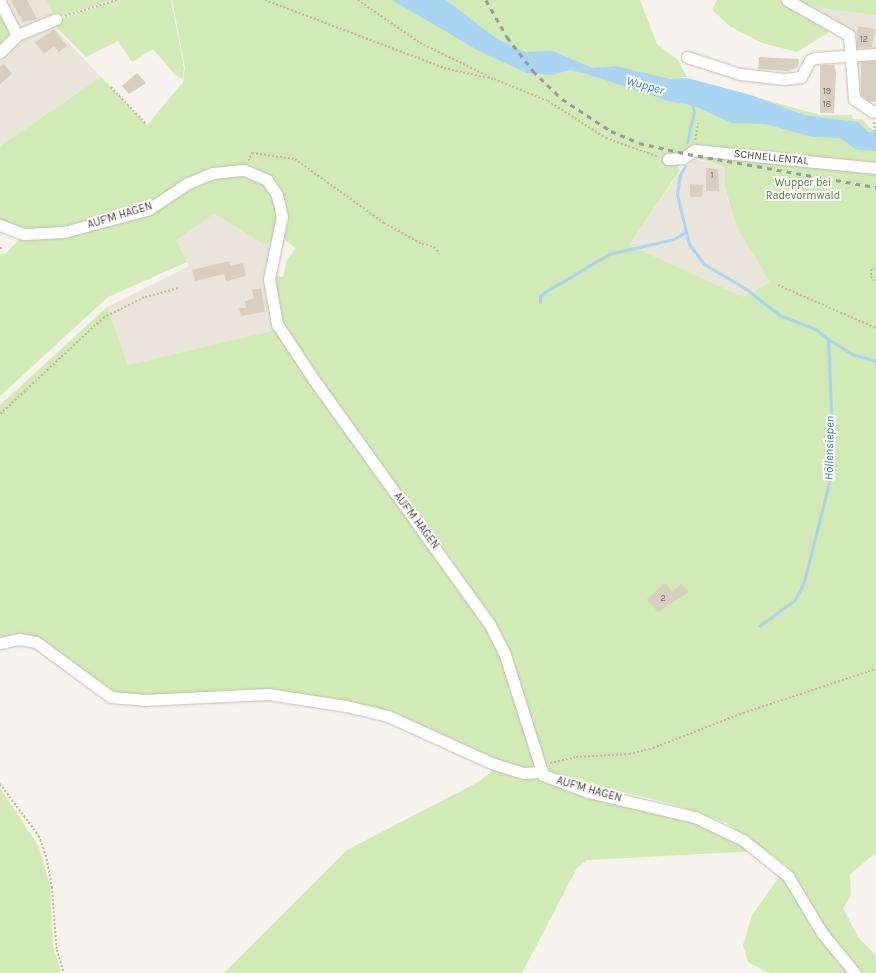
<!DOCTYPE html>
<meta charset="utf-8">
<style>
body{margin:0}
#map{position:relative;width:876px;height:973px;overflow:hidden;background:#f6f3ec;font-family:Karla,sans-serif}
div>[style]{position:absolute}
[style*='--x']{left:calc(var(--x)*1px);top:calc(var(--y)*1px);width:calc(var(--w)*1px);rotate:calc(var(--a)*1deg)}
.residential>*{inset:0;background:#eae5da}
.commercial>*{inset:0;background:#f7ead8}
.green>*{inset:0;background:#d2eab5}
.water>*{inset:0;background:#a9d4f2}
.stream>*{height:3px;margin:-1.5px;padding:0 1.5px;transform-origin:1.5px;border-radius:1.5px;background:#a9d4f2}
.building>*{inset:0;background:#d8cfc1}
.path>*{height:1.5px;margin-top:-0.75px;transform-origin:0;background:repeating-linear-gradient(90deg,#c4b79f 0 2px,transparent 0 4px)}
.roads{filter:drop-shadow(0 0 1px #c2bbae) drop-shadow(0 0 1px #c2bbae)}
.minor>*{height:11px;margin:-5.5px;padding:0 5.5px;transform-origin:5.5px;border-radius:5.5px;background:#fff}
.rail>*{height:3px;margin-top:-1.5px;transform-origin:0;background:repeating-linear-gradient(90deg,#9a9a9a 0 5px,transparent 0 10px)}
span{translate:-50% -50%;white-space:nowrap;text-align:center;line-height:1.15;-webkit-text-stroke:4px #fff;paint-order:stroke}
.number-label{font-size:9px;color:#6e675b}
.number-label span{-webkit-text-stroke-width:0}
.street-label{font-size:11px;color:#4b4439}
.park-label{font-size:11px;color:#4a7f2a}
.water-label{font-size:12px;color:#2e7ab2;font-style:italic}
</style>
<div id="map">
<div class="residential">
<div style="clip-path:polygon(0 0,46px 0,56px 18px,48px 21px,101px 77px,0 146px)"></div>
<div style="clip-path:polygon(799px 4px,876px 15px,876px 54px,852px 58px,850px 40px)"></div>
<div style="clip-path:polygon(694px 159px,725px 166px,725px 189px,729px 203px,782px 275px,744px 297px,629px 245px,681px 170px)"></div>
<div style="clip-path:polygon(214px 214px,252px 237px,277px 243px,270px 264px,275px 330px,128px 365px,107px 307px,189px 266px,176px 240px)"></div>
</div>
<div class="commercial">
<div style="clip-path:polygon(876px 56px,876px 108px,858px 100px,857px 59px)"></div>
</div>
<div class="green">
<div style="clip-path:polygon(46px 0,113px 0,56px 18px)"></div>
<div style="clip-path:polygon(119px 0,171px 0,184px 68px,183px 79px,175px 75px,153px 49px,132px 62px,118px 41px,86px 57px,51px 22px)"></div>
<div style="clip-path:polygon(evenodd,172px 0,640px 0,657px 44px,678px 60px,687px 77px,678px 78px,708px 84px,820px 115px,852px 115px,853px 119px,862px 119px,870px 128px,876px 130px,876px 853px,850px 874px,851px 896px,843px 908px,858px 937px,876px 956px,876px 973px,769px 973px,748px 962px,743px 945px,752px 915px,787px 866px,727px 823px,673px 804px,501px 763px,494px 757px,493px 761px,379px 711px,341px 703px,251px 693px,156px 699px,120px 698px,94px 684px,33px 637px,0 641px,0 405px,107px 307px,128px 365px,275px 330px,487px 627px,502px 655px,523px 728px,543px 704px,528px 721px,509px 654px,493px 623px,288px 334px,277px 305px,276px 276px,283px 277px,287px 260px,295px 248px,283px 238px,264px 244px,214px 214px,176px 240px,187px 262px,108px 297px,0 396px,0 254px,6px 253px,23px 236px,70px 234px,150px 211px,183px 189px,180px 185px,148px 207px,63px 230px,16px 229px,0 221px,0 146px,101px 77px,147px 125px,183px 82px,185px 68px,172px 0,691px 157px,725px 166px,725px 188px,737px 227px,770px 282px,744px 297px,629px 245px,680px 170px,678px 167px,691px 157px)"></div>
<div style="clip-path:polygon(717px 0,876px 0,876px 15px,800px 5px,837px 27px,797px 52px,762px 43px,731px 27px,712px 10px)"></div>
<div style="clip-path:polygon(0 9px,13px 31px,0 47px)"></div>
<div style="clip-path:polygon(493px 765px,669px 811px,759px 851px,587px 860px,577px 868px,522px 973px,224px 973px,347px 850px,480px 781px,492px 771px)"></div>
<div style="clip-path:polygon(0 788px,39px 847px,50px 886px,53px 945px,61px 973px,0 973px)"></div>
</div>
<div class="water">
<div style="clip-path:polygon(392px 0,446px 0,497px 39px,525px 52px,552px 51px,593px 68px,615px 66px,670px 79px,687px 78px,751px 95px,804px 115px,858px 122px,868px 132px,876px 132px,876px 151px,857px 150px,840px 138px,813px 137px,765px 124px,732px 123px,692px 105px,672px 102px,584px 73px,570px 70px,551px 75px,527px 73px,479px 51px)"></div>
</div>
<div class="stream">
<div style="--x:687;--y:142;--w:31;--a:-77"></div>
<div style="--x:694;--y:112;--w:9;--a:-103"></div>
<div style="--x:685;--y:166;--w:10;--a:119"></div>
<div style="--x:680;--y:175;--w:19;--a:99"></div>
<div style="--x:677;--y:194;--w:51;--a:76.5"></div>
<div style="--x:689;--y:244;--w:25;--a:53"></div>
<div style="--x:704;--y:264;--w:51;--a:30.6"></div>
<div style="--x:750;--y:292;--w:37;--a:38"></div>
<div style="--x:779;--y:315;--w:40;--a:21"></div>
<div style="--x:816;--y:329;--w:16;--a:40"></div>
<div style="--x:828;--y:339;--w:90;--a:87.5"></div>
<div style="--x:832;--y:429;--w:46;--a:91.2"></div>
<div style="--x:831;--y:475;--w:110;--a:104.2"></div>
<div style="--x:804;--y:582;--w:20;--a:117"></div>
<div style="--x:795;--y:600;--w:44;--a:144.2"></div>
<div style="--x:540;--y:302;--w:6;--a:-90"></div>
<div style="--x:540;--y:296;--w:6;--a:-39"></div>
<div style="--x:545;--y:292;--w:74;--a:-30.7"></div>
<div style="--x:609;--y:254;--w:67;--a:-13"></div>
<div style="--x:674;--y:239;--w:13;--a:-32"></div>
<div style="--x:828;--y:339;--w:28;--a:32"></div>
<div style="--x:852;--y:354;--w:22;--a:16"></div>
<div style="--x:873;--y:360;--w:5;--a:53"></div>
</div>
<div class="building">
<div style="clip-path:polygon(10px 0,27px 0,37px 19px,23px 22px)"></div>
<div style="clip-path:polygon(858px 26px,875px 29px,872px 47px,857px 48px)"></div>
<div style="clip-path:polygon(54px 29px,67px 46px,59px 52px,54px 46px,44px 54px,35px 43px)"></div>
<div style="clip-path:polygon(759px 57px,799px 59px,798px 67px,789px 71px,758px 69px)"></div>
<div style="clip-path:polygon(876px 61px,876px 102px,869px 101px,861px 95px,861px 62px)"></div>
<div style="clip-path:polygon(4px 64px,12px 74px,0 84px,0 67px)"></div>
<div style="clip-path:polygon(820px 65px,834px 65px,836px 73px,834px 113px,820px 113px)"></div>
<div style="clip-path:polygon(137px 73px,146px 83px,129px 94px,122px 86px)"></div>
<div style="clip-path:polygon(706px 168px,718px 169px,719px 191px,706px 191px)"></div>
<div style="clip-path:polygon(690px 184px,703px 185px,702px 197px,690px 197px)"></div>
<div style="clip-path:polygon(229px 261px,231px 266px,243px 263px,246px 276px,226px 281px,224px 274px,195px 281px,192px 270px)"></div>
<div style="clip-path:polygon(261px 288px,265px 312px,241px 316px,239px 308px,246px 308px,245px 301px,254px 299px,252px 290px)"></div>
<div style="clip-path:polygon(665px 583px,672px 592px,681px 584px,689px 592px,658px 612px,647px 599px)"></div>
</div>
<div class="path">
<div style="--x:265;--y:0;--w:191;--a:20.8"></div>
<div style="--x:444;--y:68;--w:51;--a:12.4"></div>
<div style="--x:494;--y:79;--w:58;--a:22.2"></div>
<div style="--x:548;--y:101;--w:69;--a:32.5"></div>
<div style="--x:606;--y:138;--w:56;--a:19.7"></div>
<div style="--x:358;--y:0;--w:75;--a:34.7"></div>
<div style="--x:420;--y:43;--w:80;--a:25.9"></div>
<div style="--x:65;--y:16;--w:54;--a:-17.1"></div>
<div style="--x:111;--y:87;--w:52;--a:46.5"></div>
<div style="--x:874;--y:122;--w:16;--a:83"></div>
<div style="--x:695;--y:140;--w:17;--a:-80"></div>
<div style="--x:248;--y:161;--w:9;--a:-63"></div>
<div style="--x:252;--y:153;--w:43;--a:7.9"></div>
<div style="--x:295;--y:159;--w:110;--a:35.7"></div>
<div style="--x:384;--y:223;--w:43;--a:28.9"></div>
<div style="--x:422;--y:244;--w:12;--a:14"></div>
<div style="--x:434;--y:247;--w:9;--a:49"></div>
<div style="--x:0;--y:248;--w:2;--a:0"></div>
<div style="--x:876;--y:269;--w:4;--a:180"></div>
<div style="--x:872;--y:269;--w:8;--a:97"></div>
<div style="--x:871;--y:277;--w:6;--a:39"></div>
<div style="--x:778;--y:285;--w:107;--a:23.7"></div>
<div style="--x:0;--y:414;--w:141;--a:-43"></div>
<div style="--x:103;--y:318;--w:47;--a:-26.6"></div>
<div style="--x:145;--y:297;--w:34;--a:-15"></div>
<div style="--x:550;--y:763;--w:27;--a:-13"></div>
<div style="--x:576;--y:757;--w:53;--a:-3.2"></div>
<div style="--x:629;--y:754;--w:25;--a:-14"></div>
<div style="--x:653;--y:748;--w:97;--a:-21.3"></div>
<div style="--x:743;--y:713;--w:140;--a:-18.3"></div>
<div style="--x:0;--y:784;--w:65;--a:53.1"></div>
<div style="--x:39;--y:836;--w:20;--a:70"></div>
<div style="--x:46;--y:855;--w:33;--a:79"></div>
<div style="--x:52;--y:887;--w:63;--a:85.5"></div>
<div style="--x:57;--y:950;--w:24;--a:73"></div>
</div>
<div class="roads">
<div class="minor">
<div style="--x:787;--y:0;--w:71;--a:29.4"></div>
<div style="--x:849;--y:35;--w:64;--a:85.5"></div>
<div style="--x:854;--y:99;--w:23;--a:34"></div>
<div style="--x:0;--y:2;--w:37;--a:63"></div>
<div style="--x:0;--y:52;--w:24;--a:-45"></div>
<div style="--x:17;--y:35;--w:42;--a:-22.3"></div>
<div style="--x:687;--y:57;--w:56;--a:17.8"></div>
<div style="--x:740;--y:74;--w:45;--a:6.3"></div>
<div style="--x:785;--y:79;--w:16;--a:-7"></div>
<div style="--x:801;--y:77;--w:19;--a:-62"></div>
<div style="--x:810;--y:60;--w:5;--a:-22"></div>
<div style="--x:815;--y:58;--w:61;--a:-3.8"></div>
<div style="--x:668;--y:159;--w:15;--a:-4"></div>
<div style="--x:683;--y:158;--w:14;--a:-34"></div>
<div style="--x:695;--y:150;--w:182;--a:5.7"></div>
<div style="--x:0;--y:225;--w:26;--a:21"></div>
<div style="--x:24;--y:234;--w:40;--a:-2.9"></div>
<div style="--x:64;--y:232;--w:88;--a:-15.1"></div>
<div style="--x:149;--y:209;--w:47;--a:-33.7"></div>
<div style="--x:188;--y:183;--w:27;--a:-22"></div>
<div style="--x:213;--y:173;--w:31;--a:-6"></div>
<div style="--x:244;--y:170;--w:25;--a:23"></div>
<div style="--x:267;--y:180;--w:18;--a:56"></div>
<div style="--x:277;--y:195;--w:22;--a:77"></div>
<div style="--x:282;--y:216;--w:64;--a:101.7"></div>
<div style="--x:269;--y:279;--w:46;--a:79.9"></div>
<div style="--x:277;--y:324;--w:67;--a:56.5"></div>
<div style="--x:314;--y:380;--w:302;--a:54.3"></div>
<div style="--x:490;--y:625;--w:34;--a:63"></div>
<div style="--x:505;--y:655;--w:126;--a:72.4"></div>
<div style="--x:543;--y:775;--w:48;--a:20.7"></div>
<div style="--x:588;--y:792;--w:110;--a:13.2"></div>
<div style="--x:695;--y:817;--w:53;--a:25.6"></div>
<div style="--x:743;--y:840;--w:58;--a:38.7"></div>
<div style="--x:788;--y:876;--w:66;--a:59.2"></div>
<div style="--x:822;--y:933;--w:52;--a:50.5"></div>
<div style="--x:0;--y:643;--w:19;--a:-12"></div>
<div style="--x:19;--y:639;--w:17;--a:10"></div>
<div style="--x:36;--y:642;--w:93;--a:36.3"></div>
<div style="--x:111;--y:697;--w:32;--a:5"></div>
<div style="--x:143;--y:700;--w:125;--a:-2.7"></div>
<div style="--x:268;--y:694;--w:79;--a:8.7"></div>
<div style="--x:346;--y:706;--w:43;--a:13.4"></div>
<div style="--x:388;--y:716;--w:113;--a:24.5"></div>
<div style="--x:491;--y:763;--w:34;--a:17"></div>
<div style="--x:524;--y:773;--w:17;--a:-3"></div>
</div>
</div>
<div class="rail">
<div style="--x:486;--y:0;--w:43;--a:60.4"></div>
<div style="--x:507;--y:37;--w:43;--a:52.6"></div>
<div style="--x:533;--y:71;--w:40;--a:44"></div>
<div style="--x:562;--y:99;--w:59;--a:33.1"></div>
<div style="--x:611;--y:131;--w:30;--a:23"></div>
<div style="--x:639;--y:143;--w:50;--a:12.7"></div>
<div style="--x:688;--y:154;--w:191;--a:10"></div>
</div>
<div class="number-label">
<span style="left:864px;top:39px">12</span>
<span style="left:827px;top:91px">19</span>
<span style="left:827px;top:104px">18</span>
<span style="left:712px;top:175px">1</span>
<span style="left:663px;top:598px">2</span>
</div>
<div class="street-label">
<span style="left:771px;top:158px;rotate:6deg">SCHNELLENTAL</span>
<span style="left:120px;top:216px;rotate:-17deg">AUF'M HAGEN</span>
<span style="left:416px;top:521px;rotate:53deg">AUF'M HAGEN</span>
<span style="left:589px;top:790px;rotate:16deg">AUF'M HAGEN</span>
</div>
<div class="park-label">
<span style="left:803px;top:190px">Wupper bei<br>Radevormwald</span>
</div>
<div class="water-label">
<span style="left:645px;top:86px;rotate:16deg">Wupper</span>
<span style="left:830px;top:448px;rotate:-89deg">Höllensiepen</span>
</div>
</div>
